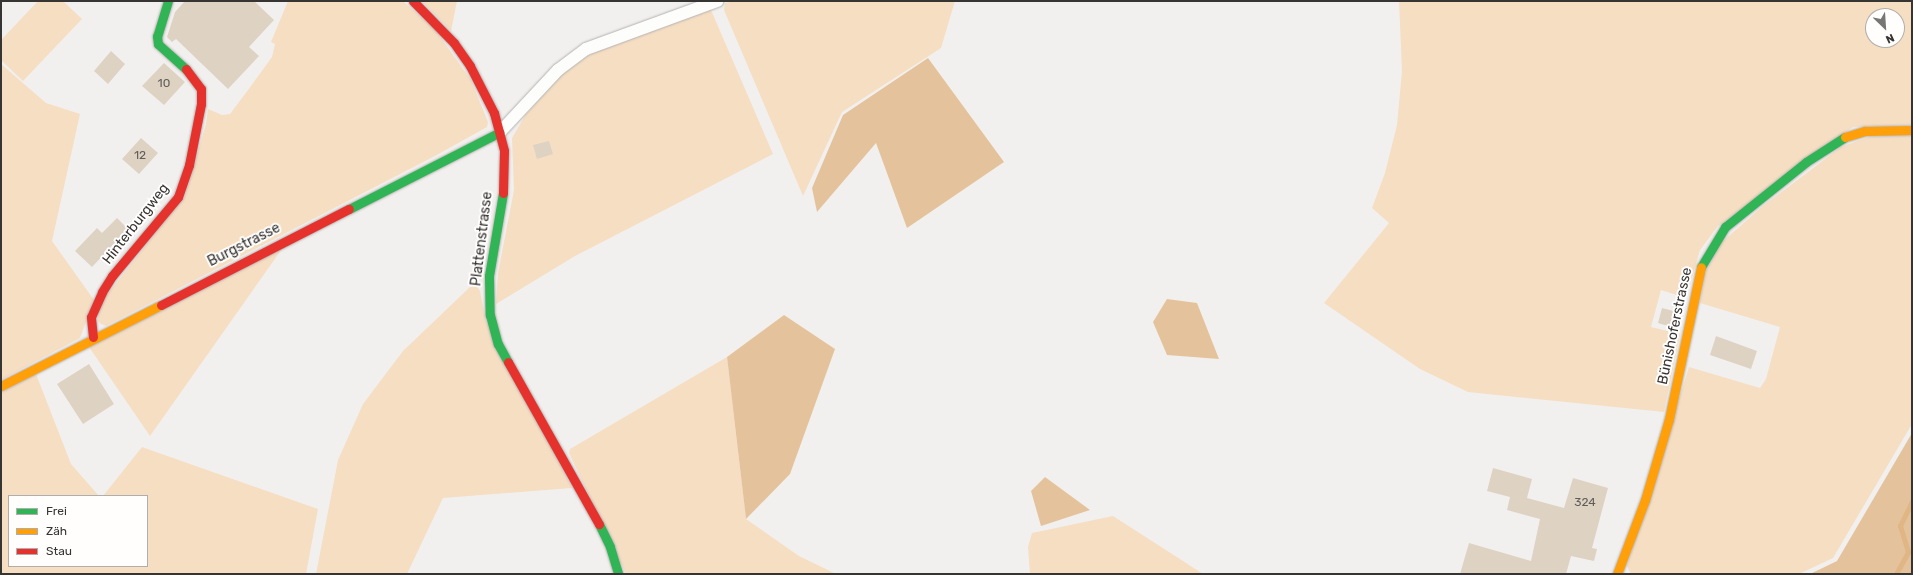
<!DOCTYPE html>
<meta charset="utf-8">
<style>
body{margin:0}
#map{position:relative;width:1913px;height:575px;overflow:hidden;background:#f2f0ee;font-family:Rubik,sans-serif}
div>[style]{position:absolute}
[style*='--x']{left:calc(var(--x)*1px);top:calc(var(--y)*1px);width:calc(var(--w)*1px);rotate:calc(var(--a)*1deg)}
.green>*{inset:0;background:#f6dec3}
.forest>*{inset:0;background:#e4c39c}
.stream>*{height:4.5px;margin:-2.25px;padding:0 2.25px;transform-origin:2.25px;border-radius:2.25px;background:#dfb684}
.building>*{inset:0;background:#ded2c3}
.roads{filter:drop-shadow(0 0 1px #b4b2b0) drop-shadow(0 0 1px #b4b2b0)}
.street>*{height:12px;margin:-6px;padding:0 6px;transform-origin:6px;border-radius:6px;background:#fdfdfc}
.fast>*{height:9px;margin:-4.5px;padding:0 4.5px;transform-origin:4.5px;border-radius:4.5px;background:#30b455}
.slow>*{height:9px;margin:-4.5px;padding:0 4.5px;transform-origin:4.5px;border-radius:4.5px;background:#ff9f0a}
.jam>*{height:9px;margin:-4.5px;padding:0 4.5px;transform-origin:4.5px;border-radius:4.5px;background:#e5322d}
span{translate:-50% -50%;white-space:nowrap;text-align:center;line-height:1.15;-webkit-text-stroke:4px #fffefd;paint-order:stroke}
.number-label{font-size:12px;color:#605c57}
.number-label span{-webkit-text-stroke-width:0}
.street-label{font-size:14px;color:#363533}
.frame{position:absolute;inset:0;border:2px solid #363533;pointer-events:none}
.legend{position:absolute;left:8px;top:495px;width:140px;height:72px;box-sizing:border-box;background:#fffefd;border:1px solid #afaeac;margin:0;padding:5px 7px;list-style:none;font-size:12px;color:#363533}
.legend li{display:flex;align-items:center;gap:8px;height:20px}
.legend b{width:20px;border:1px solid #afaeac}
.north{position:absolute;left:1865px;top:8px;width:40px;height:40px;box-sizing:border-box;background:#fffefd;border:1px solid #afaeac;border-radius:50%;rotate:155deg;font-size:11px;font-weight:700;line-height:16px;text-align:center;color:#363533}
.north::after{content:'';display:block;margin:auto;width:14px;height:18px;background:#787674;clip-path:polygon(50% 0,100% 100%,50% 72%,0 100%)}
</style>
<div id="map">
<div class="green">
<div style="clip-path:polygon(38px 1px,63px 1px,82px 19px,23px 81px,1px 60px,1px 40px)"></div>
<div style="clip-path:polygon(288px 1px,403px 1px,436px 31px,471px 80px,488px 122px,487px 127px,435px 156px,106px 326px,101px 324px,98px 321px,99px 305px,185px 196px,206px 124px,208px 109px,222px 115px,230px 114px,251px 86px,272px 57px,275px 44px,271px 42px)"></div>
<div style="clip-path:polygon(422px 1px,457px 1px,451px 31px)"></div>
<div style="clip-path:polygon(734px 1px,955px 1px,941px 48px,842px 112px,803px 196px,724px 10px,725px 3px)"></div>
<div style="clip-path:polygon(evenodd,1399px 1px,1912px 1px,1912px 125px,1853px 127px,1718px 226px,1700px 250px,1686px 298px,1661px 290px,1651px 327px,1680px 334px,1664px 412px,1468px 392px,1420px 369px,1324px 303px,1389px 223px,1372px 208px,1385px 173px,1397px 125px,1402px 71px,1399px 1px,1873px 16px,1897px 16px,1897px 40px,1873px 40px,1873px 16px)"></div>
<div style="clip-path:polygon(711px 10px,773px 154px,575px 256px,496px 304px,498px 273px,514px 190px,512px 138px,526px 114px,560px 76px,590px 54px)"></div>
<div style="clip-path:polygon(1px 64px,46px 103px,80px 114px,52px 241px,94px 300px,80px 338px,1px 380px)"></div>
<div style="clip-path:polygon(1912px 136px,1912px 424px,1833px 558px,1799px 574px,1631px 574px,1627px 566px,1689px 367px,1760px 388px,1766px 379px,1780px 327px,1700px 303px,1706px 271px,1722px 242px,1763px 206px,1841px 147px,1869px 137px)"></div>
<div style="clip-path:polygon(284px 246px,150px 436px,89px 347px)"></div>
<div style="clip-path:polygon(476px 286px,480px 291px,486px 321px,572px 488px,443px 498px,407px 574px,316px 574px,338px 460px,363px 404px,403px 351px,470px 287px)"></div>
<div style="clip-path:polygon(727px 357px,746px 519px,799px 556px,836px 574px,626px 574px,569px 453px,570px 449px)"></div>
<div style="clip-path:polygon(36px 374px,71px 464px,99px 496px,9px 496px,9px 566px,147px 566px,147px 496px,103px 496px,142px 447px,318px 509px,306px 574px,1px 574px,1px 393px)"></div>
<div style="clip-path:polygon(1113px 516px,1183px 561px,1203px 574px,1030px 574px,1028px 547px,1032px 533px)"></div>
</div>
<div class="forest">
<div style="clip-path:polygon(928px 58px,1004px 162px,907px 228px,876px 143px,817px 212px,812px 188px,843px 115px)"></div>
<div style="clip-path:polygon(1167px 299px,1197px 303px,1219px 359px,1167px 355px,1153px 322px)"></div>
<div style="clip-path:polygon(784px 315px,835px 349px,790px 474px,746px 519px,727px 357px)"></div>
<div style="clip-path:polygon(1912px 433px,1912px 574px,1810px 574px,1837px 561px)"></div>
<div style="clip-path:polygon(1045px 477px,1090px 510px,1041px 526px,1031px 491px)"></div>
</div>
<div class="stream">
<div style="--x:1896;--y:574;--w:25;--a:-61"></div>
<div style="--x:1908;--y:552;--w:27;--a:-107"></div>
<div style="--x:1900;--y:526;--w:28;--a:-64"></div>
</div>
<div class="building">
<div style="clip-path:polygon(185px 1px,254px 1px,274px 20px,249px 47px,259px 56px,228px 89px,176px 39px,172px 42px,167px 37px,175px 12px)"></div>
<div style="clip-path:polygon(111px 51px,125px 64px,108px 84px,94px 71px)"></div>
<div style="clip-path:polygon(164px 63px,185px 82px,164px 105px,142px 86px)"></div>
<div style="clip-path:polygon(141px 138px,158px 153px,139px 174px,122px 159px)"></div>
<div style="clip-path:polygon(549px 141px,553px 154px,537px 159px,533px 145px)"></div>
<div style="clip-path:polygon(117px 218px,128px 229px,92px 267px,75px 251px,97px 228px,102px 233px)"></div>
<div style="clip-path:polygon(1662px 308px,1681px 313px,1678px 329px,1658px 323px)"></div>
<div style="clip-path:polygon(1716px 336px,1757px 351px,1751px 369px,1710px 355px)"></div>
<div style="clip-path:polygon(89px 364px,114px 404px,83px 424px,57px 384px)"></div>
<div style="clip-path:polygon(1493px 468px,1532px 479px,1527px 498px,1564px 508px,1573px 478px,1608px 488px,1592px 548px,1597px 549px,1594px 561px,1571px 556px,1566px 574px,1460px 574px,1469px 543px,1531px 561px,1540px 519px,1507px 510px,1510px 497px,1487px 491px)"></div>
</div>
<div class="roads">
<div class="street">
<div style="--x:500;--y:132;--w:85;--a:-46.9"></div>
<div style="--x:558;--y:70;--w:35;--a:-37"></div>
<div style="--x:586;--y:49;--w:140;--a:-20.1"></div>
</div>
<div class="fast">
<div style="--x:168;--y:1;--w:37;--a:107"></div>
<div style="--x:157;--y:36;--w:8;--a:83"></div>
<div style="--x:158;--y:44;--w:38;--a:42"></div>
<div style="--x:503;--y:193;--w:84;--a:99.6"></div>
<div style="--x:489;--y:276;--w:39;--a:89"></div>
<div style="--x:490;--y:315;--w:30;--a:75"></div>
<div style="--x:498;--y:344;--w:21;--a:61"></div>
<div style="--x:349;--y:209;--w:169;--a:-27"></div>
<div style="--x:1701;--y:267;--w:47;--a:-59"></div>
<div style="--x:1725;--y:227;--w:104;--a:-38.7"></div>
<div style="--x:1806;--y:162;--w:46;--a:-32.7"></div>
<div style="--x:599;--y:524;--w:25;--a:64"></div>
<div style="--x:610;--y:547;--w:28;--a:73"></div>
</div>
<div class="slow">
<div style="--x:1845;--y:137;--w:21;--a:-17"></div>
<div style="--x:1865;--y:131;--w:47;--a:-1.2"></div>
<div style="--x:1;--y:386;--w:179;--a:-26.9"></div>
<div style="--x:1617;--y:574;--w:79;--a:-69.3"></div>
<div style="--x:1645;--y:500;--w:84;--a:-73.5"></div>
<div style="--x:1669;--y:419;--w:155;--a:-78.1"></div>
</div>
<div class="jam">
<div style="--x:413;--y:1;--w:59;--a:45.7"></div>
<div style="--x:454;--y:43;--w:28;--a:55"></div>
<div style="--x:470;--y:66;--w:53;--a:62.9"></div>
<div style="--x:494;--y:113;--w:39;--a:75"></div>
<div style="--x:504;--y:151;--w:42;--a:91.4"></div>
<div style="--x:161;--y:305;--w:211;--a:-27.1"></div>
<div style="--x:93;--y:337;--w:20;--a:-96"></div>
<div style="--x:91;--y:317;--w:27;--a:-66"></div>
<div style="--x:102;--y:292;--w:19;--a:-58"></div>
<div style="--x:112;--y:276;--w:103;--a:-50.1"></div>
<div style="--x:178;--y:197;--w:34;--a:-71"></div>
<div style="--x:189;--y:165;--w:62;--a:-78.9"></div>
<div style="--x:201;--y:104;--w:15;--a:-90"></div>
<div style="--x:201;--y:89;--w:25;--a:-127"></div>
<div style="--x:508;--y:362;--w:186;--a:60.7"></div>
</div>
</div>
<div class="number-label">
<span style="left:164px;top:84px">10</span>
<span style="left:140px;top:156px">12</span>
<span style="left:1585px;top:503px">324</span>
</div>
<div class="street-label">
<span style="left:136px;top:224px;rotate:-52deg">Hinterburgweg</span>
<span style="left:482px;top:239px;rotate:-83deg">Plattenstrasse</span>
<span style="left:244px;top:245px;rotate:-27deg">Burgstrasse</span>
<span style="left:1675px;top:326px;rotate:-78deg">Bünishoferstrasse</span>
</div>
<div class="frame"></div>
<ul class="legend">
<li><b style="height:5px;background:#30b455"></b>Frei</li>
<li><b style="height:5px;background:#ff9f0a"></b>Zäh</li>
<li><b style="height:5px;background:#e5322d"></b>Stau</li>
</ul>
<div class="north">N</div>
</div>
